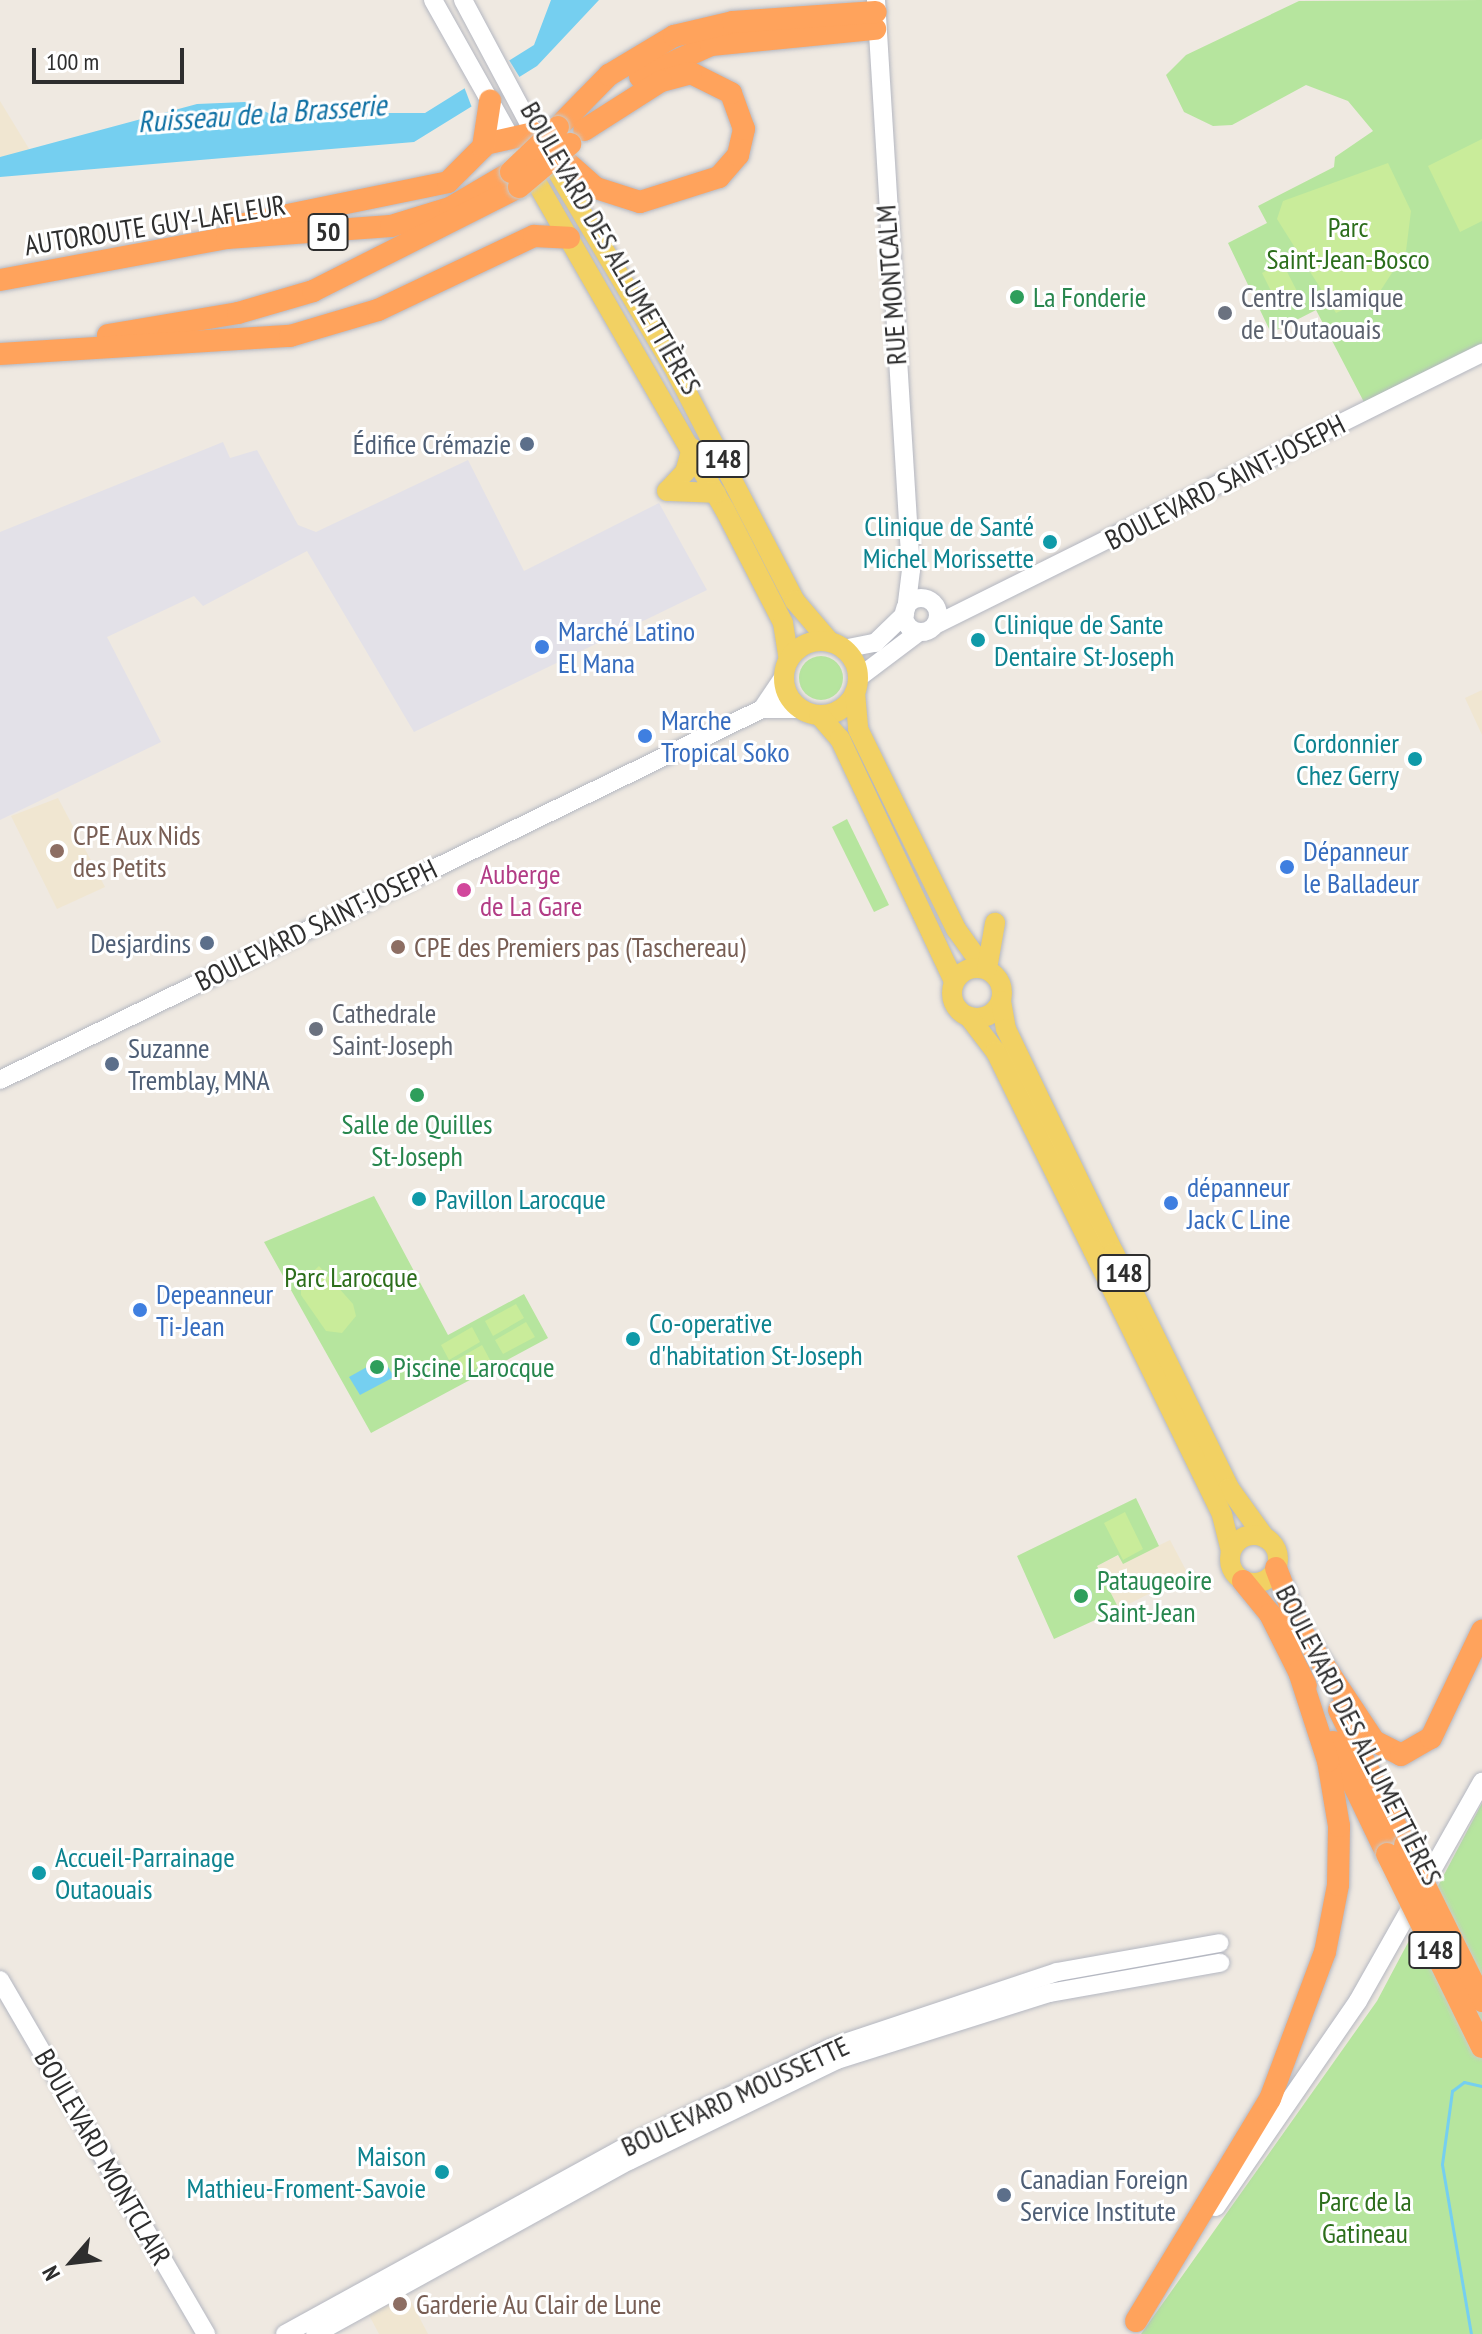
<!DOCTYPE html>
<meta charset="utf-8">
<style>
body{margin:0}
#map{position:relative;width:1482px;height:2334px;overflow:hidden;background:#efe9e1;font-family:"PT Sans Narrow",sans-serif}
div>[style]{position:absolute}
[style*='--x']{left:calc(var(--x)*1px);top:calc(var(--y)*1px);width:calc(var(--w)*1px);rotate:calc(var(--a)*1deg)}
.industrial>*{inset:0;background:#e3e1e8}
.education>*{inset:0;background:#f0e6d1}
.green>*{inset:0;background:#b6e59e}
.round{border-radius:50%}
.pitch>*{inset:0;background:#c9ec9a}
.water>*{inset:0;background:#75cff0}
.pier>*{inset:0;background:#efe9e1}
.stream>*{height:3px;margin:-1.5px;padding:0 1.5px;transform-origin:1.5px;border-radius:1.5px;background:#75cff0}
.roads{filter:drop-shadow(0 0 2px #b4b7c1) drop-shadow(0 0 2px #b4b7c1)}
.secondary>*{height:18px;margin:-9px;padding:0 9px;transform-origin:9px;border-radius:9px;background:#fff}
.secondary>.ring{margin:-9px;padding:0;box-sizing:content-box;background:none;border:18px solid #fff;border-radius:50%}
.primary>*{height:20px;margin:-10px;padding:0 10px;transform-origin:10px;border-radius:10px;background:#f2d163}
.primary>.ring{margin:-10px;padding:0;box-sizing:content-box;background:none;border:20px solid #f2d163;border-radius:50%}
.highway>*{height:22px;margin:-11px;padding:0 11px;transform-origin:11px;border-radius:11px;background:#ffa35c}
.bridges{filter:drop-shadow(0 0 2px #c9c9c9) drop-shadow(0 0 2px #c9c9c9)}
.highway-bridge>*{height:22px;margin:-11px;padding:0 11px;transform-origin:11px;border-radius:11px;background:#ffa35c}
.dots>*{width:22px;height:22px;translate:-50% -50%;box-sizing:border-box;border:4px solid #fff;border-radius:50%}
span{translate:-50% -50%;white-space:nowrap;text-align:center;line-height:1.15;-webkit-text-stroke:6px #fff;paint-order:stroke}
.shield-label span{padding:2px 6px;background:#fff;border:2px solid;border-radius:6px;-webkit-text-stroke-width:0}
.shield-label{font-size:26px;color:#2e2e2e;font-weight:700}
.street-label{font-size:28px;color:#2e2e2e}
.park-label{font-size:28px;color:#2c6e1b}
.leisure-label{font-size:28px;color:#27864d}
.left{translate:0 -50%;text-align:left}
.worship-label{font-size:28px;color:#5b616d}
.service-label{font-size:28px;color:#4e5e75}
.right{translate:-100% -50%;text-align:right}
.culture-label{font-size:28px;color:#0d838f}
.shop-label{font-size:28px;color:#366cbe}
.education-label{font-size:28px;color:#785e54}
.hotel-label{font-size:28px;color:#b23c85}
.water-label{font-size:30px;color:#0d6fa3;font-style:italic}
.north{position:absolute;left:32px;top:2222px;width:80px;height:80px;-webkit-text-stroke:6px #fff;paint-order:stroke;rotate:242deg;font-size:22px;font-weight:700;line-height:32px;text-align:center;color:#2e2e2e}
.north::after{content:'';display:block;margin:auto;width:28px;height:36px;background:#2e2e2e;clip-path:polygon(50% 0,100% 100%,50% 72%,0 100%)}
.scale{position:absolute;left:32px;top:48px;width:152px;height:36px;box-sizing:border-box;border:4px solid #2e2e2e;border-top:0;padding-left:10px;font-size:24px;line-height:28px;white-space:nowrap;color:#2e2e2e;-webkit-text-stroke:6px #fff;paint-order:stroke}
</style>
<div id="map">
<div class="industrial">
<div style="clip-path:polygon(223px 442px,230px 458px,257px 450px,298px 525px,316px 532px,468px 460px,524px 571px,659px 503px,707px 590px,414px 732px,307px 551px,203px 606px,194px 596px,107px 637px,161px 742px,0 820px,0 532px)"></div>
</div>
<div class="education">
<div style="clip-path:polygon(0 101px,14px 124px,31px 152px,0 157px)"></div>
<div style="clip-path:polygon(1482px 690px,1482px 735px,1465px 698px)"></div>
<div style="clip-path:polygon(58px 798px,105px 887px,57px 909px,11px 816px)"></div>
<div style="clip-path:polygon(1170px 1540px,1188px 1574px,1119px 1609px,1097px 1566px,1119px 1555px,1123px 1563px)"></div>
<div style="clip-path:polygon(407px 2294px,428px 2334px,379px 2334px,369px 2315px)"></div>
</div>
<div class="green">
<div style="clip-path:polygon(1482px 0,1482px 343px,1365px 404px,1316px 310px,1271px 333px,1228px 243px,1267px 223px,1258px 206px,1334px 167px,1335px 157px,1373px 131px,1348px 101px,1306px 85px,1232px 125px,1213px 126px,1184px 112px,1166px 75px,1186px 55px,1299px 1px)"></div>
<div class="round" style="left:799px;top:656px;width:44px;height:44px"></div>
<div style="clip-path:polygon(847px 819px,889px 905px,874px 912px,832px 827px)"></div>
<div style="clip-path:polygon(374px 1196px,448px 1335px,524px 1294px,548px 1338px,371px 1433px,264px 1242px)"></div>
<div style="clip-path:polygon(1136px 1498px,1159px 1546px,1123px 1564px,1118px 1555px,1097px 1566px,1119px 1609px,1054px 1639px,1017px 1556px)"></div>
<div style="clip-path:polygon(1482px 1803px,1482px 2334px,1141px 2334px,1377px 2001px)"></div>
</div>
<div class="pitch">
<div style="clip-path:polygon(1482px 139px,1482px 221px,1460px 232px,1428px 166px)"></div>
<div style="clip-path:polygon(1388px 163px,1411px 211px,1406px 251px,1379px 293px,1336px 313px,1277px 219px,1283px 201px)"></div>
<div style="clip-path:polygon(1282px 262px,1300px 297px,1279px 307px,1262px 273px)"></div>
<div style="clip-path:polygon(319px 1266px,353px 1304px,356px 1316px,342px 1333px,326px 1331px,301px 1295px,301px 1283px)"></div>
<div style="clip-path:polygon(516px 1304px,524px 1318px,493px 1336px,485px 1321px)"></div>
<div style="clip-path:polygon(526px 1322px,535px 1337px,503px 1354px,495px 1340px)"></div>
<div style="clip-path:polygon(472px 1327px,480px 1342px,449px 1360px,441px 1345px)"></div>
<div style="clip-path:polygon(482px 1345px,490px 1360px,459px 1378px,451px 1363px)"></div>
<div style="clip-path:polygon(1125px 1512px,1143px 1549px,1123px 1560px,1104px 1523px)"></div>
</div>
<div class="water">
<div style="clip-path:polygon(551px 0,599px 0,537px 66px,414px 142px,0 177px,0 157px,197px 104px,245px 102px,291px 124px,348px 113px,425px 113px,534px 45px)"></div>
<div style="clip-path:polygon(383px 1358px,394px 1377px,360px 1395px,349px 1377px)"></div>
<div class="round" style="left:1070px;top:1585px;width:22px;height:22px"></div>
</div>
<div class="pier">
<div style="clip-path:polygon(507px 57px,522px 81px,474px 113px,463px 84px)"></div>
</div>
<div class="stream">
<div style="--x:1471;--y:2334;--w:172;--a:-99.7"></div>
<div style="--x:1442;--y:2164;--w:74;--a:-82.2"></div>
<div style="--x:1452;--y:2091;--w:15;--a:-37"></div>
<div style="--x:1464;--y:2082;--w:18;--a:13"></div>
</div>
<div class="roads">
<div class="secondary">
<div style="--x:433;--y:0;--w:153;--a:60.6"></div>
<div style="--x:463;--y:0;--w:151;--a:61.9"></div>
<div style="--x:876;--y:0;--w:571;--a:86.49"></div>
<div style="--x:911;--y:570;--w:39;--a:97"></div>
<div class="ring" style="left:904px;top:598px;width:16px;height:16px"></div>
<div style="--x:935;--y:625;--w:611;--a:-26.44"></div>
<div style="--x:843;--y:649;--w:33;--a:-11"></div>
<div style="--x:875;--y:643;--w:42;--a:-44"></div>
<div style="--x:858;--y:678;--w:76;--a:-37"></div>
<div style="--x:762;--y:709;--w:40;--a:-56"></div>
<div style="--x:0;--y:1080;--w:848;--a:-25.96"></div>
<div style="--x:762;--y:709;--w:40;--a:0"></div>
<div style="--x:0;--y:1980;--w:410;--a:59.8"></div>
<div style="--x:1216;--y:2207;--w:250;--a:-55.4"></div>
<div style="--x:1358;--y:2001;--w:252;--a:-60.5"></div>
<div style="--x:285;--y:2334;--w:394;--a:-28.8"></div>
<div style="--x:630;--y:2144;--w:222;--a:-25.6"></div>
<div style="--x:830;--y:2048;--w:239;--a:-18.5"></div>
<div style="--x:1057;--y:1972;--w:165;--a:-10.1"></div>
<div style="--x:315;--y:2334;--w:359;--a:-28.9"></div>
<div style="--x:629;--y:2161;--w:231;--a:-25.9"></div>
<div style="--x:837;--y:2060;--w:222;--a:-17.5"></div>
<div style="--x:1049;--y:1993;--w:174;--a:-10"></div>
</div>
<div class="primary">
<div style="--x:544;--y:149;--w:252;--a:59.3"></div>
<div style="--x:673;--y:366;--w:265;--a:62.6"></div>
<div style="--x:795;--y:601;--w:54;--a:49.5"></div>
<div style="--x:526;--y:164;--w:399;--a:60.1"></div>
<div style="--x:725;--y:510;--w:127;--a:62.8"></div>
<div style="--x:783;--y:623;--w:36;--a:81"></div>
<div style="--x:692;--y:448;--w:25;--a:106"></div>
<div style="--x:685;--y:472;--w:26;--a:133"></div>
<div style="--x:667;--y:491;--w:49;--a:2.3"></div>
<div class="ring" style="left:784px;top:641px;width:54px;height:54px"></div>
<div style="--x:855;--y:692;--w:37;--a:85"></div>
<div style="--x:858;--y:729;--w:223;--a:63.9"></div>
<div style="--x:956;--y:929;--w:48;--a:54.3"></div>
<div style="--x:819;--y:715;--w:32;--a:49"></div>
<div style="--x:840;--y:739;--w:268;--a:64.8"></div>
<div class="ring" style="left:952px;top:968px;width:30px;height:30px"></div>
<div style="--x:987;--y:969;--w:47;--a:-80.1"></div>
<div style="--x:1001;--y:1001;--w:28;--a:80"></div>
<div style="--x:1006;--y:1029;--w:249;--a:64.3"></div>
<div style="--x:1114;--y:1253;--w:262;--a:63.9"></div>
<div style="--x:1229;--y:1488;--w:62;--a:54.2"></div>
<div style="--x:969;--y:1017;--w:44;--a:52.4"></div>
<div style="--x:996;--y:1052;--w:220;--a:63.9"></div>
<div style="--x:1093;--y:1250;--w:295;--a:64"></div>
<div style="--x:1222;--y:1515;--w:37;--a:76"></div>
<div class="ring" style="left:1230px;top:1535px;width:28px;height:28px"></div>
</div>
<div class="highway">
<div style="--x:640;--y:77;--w:78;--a:-24.3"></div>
<div style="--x:711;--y:45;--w:165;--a:-5.6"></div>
<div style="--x:558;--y:127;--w:73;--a:-45.6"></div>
<div style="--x:609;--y:75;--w:76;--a:-31"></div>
<div style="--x:674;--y:36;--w:61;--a:-13.3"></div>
<div style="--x:733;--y:22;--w:143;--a:-4"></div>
<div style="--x:485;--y:144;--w:50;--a:-12.7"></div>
<div style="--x:534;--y:133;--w:83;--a:41.6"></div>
<div style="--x:596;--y:188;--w:46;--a:17.7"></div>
<div style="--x:640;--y:202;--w:83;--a:-17.6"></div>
<div style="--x:719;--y:177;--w:29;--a:-49"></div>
<div style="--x:738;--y:155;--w:27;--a:-77"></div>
<div style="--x:744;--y:129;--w:38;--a:-110"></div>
<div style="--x:731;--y:93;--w:45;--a:-153.4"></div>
<div style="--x:691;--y:73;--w:31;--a:165"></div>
<div style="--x:661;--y:81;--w:91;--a:147.5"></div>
<div style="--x:234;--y:226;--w:218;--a:-11.6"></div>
<div style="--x:448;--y:182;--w:49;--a:-45"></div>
<div style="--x:483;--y:147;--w:47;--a:-81.3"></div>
<div style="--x:0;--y:280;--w:231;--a:-10.5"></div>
<div style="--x:227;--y:238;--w:164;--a:-4.2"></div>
<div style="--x:391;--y:226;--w:62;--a:-17"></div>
<div style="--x:450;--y:208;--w:71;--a:-30.5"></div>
<div style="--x:108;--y:335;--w:132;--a:-9.6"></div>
<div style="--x:238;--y:313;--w:78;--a:-16.3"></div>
<div style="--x:313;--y:291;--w:231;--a:-26.8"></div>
<div style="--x:0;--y:354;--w:291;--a:-3.6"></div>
<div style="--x:290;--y:336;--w:92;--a:-16.5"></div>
<div style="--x:378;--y:310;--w:173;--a:-25.4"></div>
<div style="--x:534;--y:236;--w:35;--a:3"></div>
<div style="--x:1276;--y:1568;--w:73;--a:69.1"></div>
<div style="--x:1243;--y:1581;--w:43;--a:50.7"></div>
<div style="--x:1270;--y:1614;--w:80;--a:63.4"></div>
<div style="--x:1296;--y:1623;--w:141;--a:56.5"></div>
<div style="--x:1374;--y:1741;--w:30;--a:27"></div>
<div style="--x:1401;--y:1755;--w:34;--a:-30"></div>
<div style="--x:1431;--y:1738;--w:119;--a:-64.5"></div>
<div style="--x:1339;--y:1710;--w:150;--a:63.9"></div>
<div style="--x:1333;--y:1742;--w:124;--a:64.3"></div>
<div style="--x:1136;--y:2321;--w:259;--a:-58.9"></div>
<div style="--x:1270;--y:2099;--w:157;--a:-69.5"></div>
<div style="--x:1325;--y:1952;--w:68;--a:-79"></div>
<div style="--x:1338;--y:1885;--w:59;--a:-89"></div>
<div style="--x:1339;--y:1826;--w:66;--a:-99.6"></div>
<div style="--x:1328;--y:1761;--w:94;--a:-108"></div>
</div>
</div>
<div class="bridges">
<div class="highway-bridge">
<div style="--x:511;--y:172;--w:65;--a:-43.8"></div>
<div style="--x:519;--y:187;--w:67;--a:-40.1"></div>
<div style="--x:1405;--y:1845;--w:174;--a:63.7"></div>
<div style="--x:1387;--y:1854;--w:215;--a:63.8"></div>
</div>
</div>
<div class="dots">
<div style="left:1017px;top:297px;background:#2e9e5b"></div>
<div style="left:1225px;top:313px;background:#6b7280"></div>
<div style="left:527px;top:444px;background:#5c6f8a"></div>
<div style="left:1050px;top:542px;background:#0f9aa8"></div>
<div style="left:978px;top:640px;background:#0f9aa8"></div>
<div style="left:542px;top:647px;background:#3f7fe0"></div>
<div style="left:645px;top:736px;background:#3f7fe0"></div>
<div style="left:1415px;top:759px;background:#0f9aa8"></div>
<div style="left:57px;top:851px;background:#8d6e63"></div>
<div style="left:1287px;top:867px;background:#3f7fe0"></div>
<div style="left:464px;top:890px;background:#d1479c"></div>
<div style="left:207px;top:943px;background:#5c6f8a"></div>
<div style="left:398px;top:947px;background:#8d6e63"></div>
<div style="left:316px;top:1029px;background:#6b7280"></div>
<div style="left:112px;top:1064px;background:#5c6f8a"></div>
<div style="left:417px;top:1095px;background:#2e9e5b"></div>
<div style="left:419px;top:1199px;background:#0f9aa8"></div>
<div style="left:1171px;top:1203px;background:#3f7fe0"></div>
<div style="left:140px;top:1310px;background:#3f7fe0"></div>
<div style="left:633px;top:1339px;background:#0f9aa8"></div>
<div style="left:377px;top:1367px;background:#2e9e5b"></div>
<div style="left:1081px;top:1596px;background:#2e9e5b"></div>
<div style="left:39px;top:1873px;background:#0f9aa8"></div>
<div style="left:442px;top:2172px;background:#0f9aa8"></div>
<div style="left:1004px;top:2195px;background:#5c6f8a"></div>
<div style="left:400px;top:2304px;background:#8d6e63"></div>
</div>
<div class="shield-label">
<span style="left:328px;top:232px">50</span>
<span style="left:723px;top:459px">148</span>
<span style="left:1124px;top:1273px">148</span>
<span style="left:1435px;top:1950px">148</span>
</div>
<div class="street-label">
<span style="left:155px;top:225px;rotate:-9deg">AUTOROUTE GUY-LAFLEUR</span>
<span style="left:611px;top:248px;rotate:60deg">BOULEVARD DES ALLUMETTIÈRES</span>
<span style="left:891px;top:285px;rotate:-94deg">RUE MONTCALM</span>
<span style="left:1225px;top:482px;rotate:-27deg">BOULEVARD SAINT-JOSEPH</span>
<span style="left:316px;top:925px;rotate:-26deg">BOULEVARD SAINT-JOSEPH</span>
<span style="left:1359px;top:1735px;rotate:63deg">BOULEVARD DES ALLUMETTIÈRES</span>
<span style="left:735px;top:2096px;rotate:-25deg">BOULEVARD MOUSSETTE</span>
<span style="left:103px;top:2157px;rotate:60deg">BOULEVARD MONTCLAIR</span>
</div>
<div class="park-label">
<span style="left:1348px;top:243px">Parc<br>Saint-Jean-Bosco</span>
<span style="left:351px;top:1277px">Parc Larocque</span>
<span style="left:1365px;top:2217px">Parc de la<br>Gatineau</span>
</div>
<div class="leisure-label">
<span class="left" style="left:1033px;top:297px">La Fonderie</span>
<span style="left:417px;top:1140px">Salle de Quilles<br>St-Joseph</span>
<span class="left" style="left:393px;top:1367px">Piscine Larocque</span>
<span class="left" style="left:1097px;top:1596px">Pataugeoire<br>Saint-Jean</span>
</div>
<div class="worship-label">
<span class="left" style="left:1241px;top:313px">Centre Islamique<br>de L'Outaouais</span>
<span class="left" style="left:332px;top:1029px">Cathedrale<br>Saint-Joseph</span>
</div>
<div class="service-label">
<span class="right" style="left:511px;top:444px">Édifice Crémazie</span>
<span class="right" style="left:191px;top:943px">Desjardins</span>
<span class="left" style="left:128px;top:1064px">Suzanne<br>Tremblay, MNA</span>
<span class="left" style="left:1020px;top:2195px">Canadian Foreign<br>Service Institute</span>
</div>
<div class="culture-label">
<span class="right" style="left:1034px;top:542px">Clinique de Santé<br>Michel Morissette</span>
<span class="left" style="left:994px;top:640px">Clinique de Sante<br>Dentaire St-Joseph</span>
<span class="right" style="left:1399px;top:759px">Cordonnier<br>Chez Gerry</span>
<span class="left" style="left:435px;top:1199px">Pavillon Larocque</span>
<span class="left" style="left:649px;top:1339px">Co-operative<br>d'habitation St-Joseph</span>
<span class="left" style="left:55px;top:1873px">Accueil-Parrainage<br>Outaouais</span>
<span class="right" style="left:426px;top:2172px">Maison<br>Mathieu-Froment-Savoie</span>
</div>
<div class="shop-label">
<span class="left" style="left:558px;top:647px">Marché Latino<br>El Mana</span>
<span class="left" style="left:661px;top:736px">Marche<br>Tropical Soko</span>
<span class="left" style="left:1303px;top:867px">Dépanneur<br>le Balladeur</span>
<span class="left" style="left:1187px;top:1203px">dépanneur<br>Jack C Line</span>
<span class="left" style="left:156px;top:1310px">Depeanneur<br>Ti-Jean</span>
</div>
<div class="education-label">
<span class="left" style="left:73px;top:851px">CPE Aux Nids<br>des Petits</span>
<span class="left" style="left:414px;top:947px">CPE des Premiers pas (Taschereau)</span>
<span class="left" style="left:416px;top:2304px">Garderie Au Clair de Lune</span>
</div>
<div class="hotel-label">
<span class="left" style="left:480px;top:890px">Auberge<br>de La Gare</span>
</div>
<div class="water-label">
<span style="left:262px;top:113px;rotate:-4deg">Ruisseau de la Brasserie</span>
</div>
<div class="north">N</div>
<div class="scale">100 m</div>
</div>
